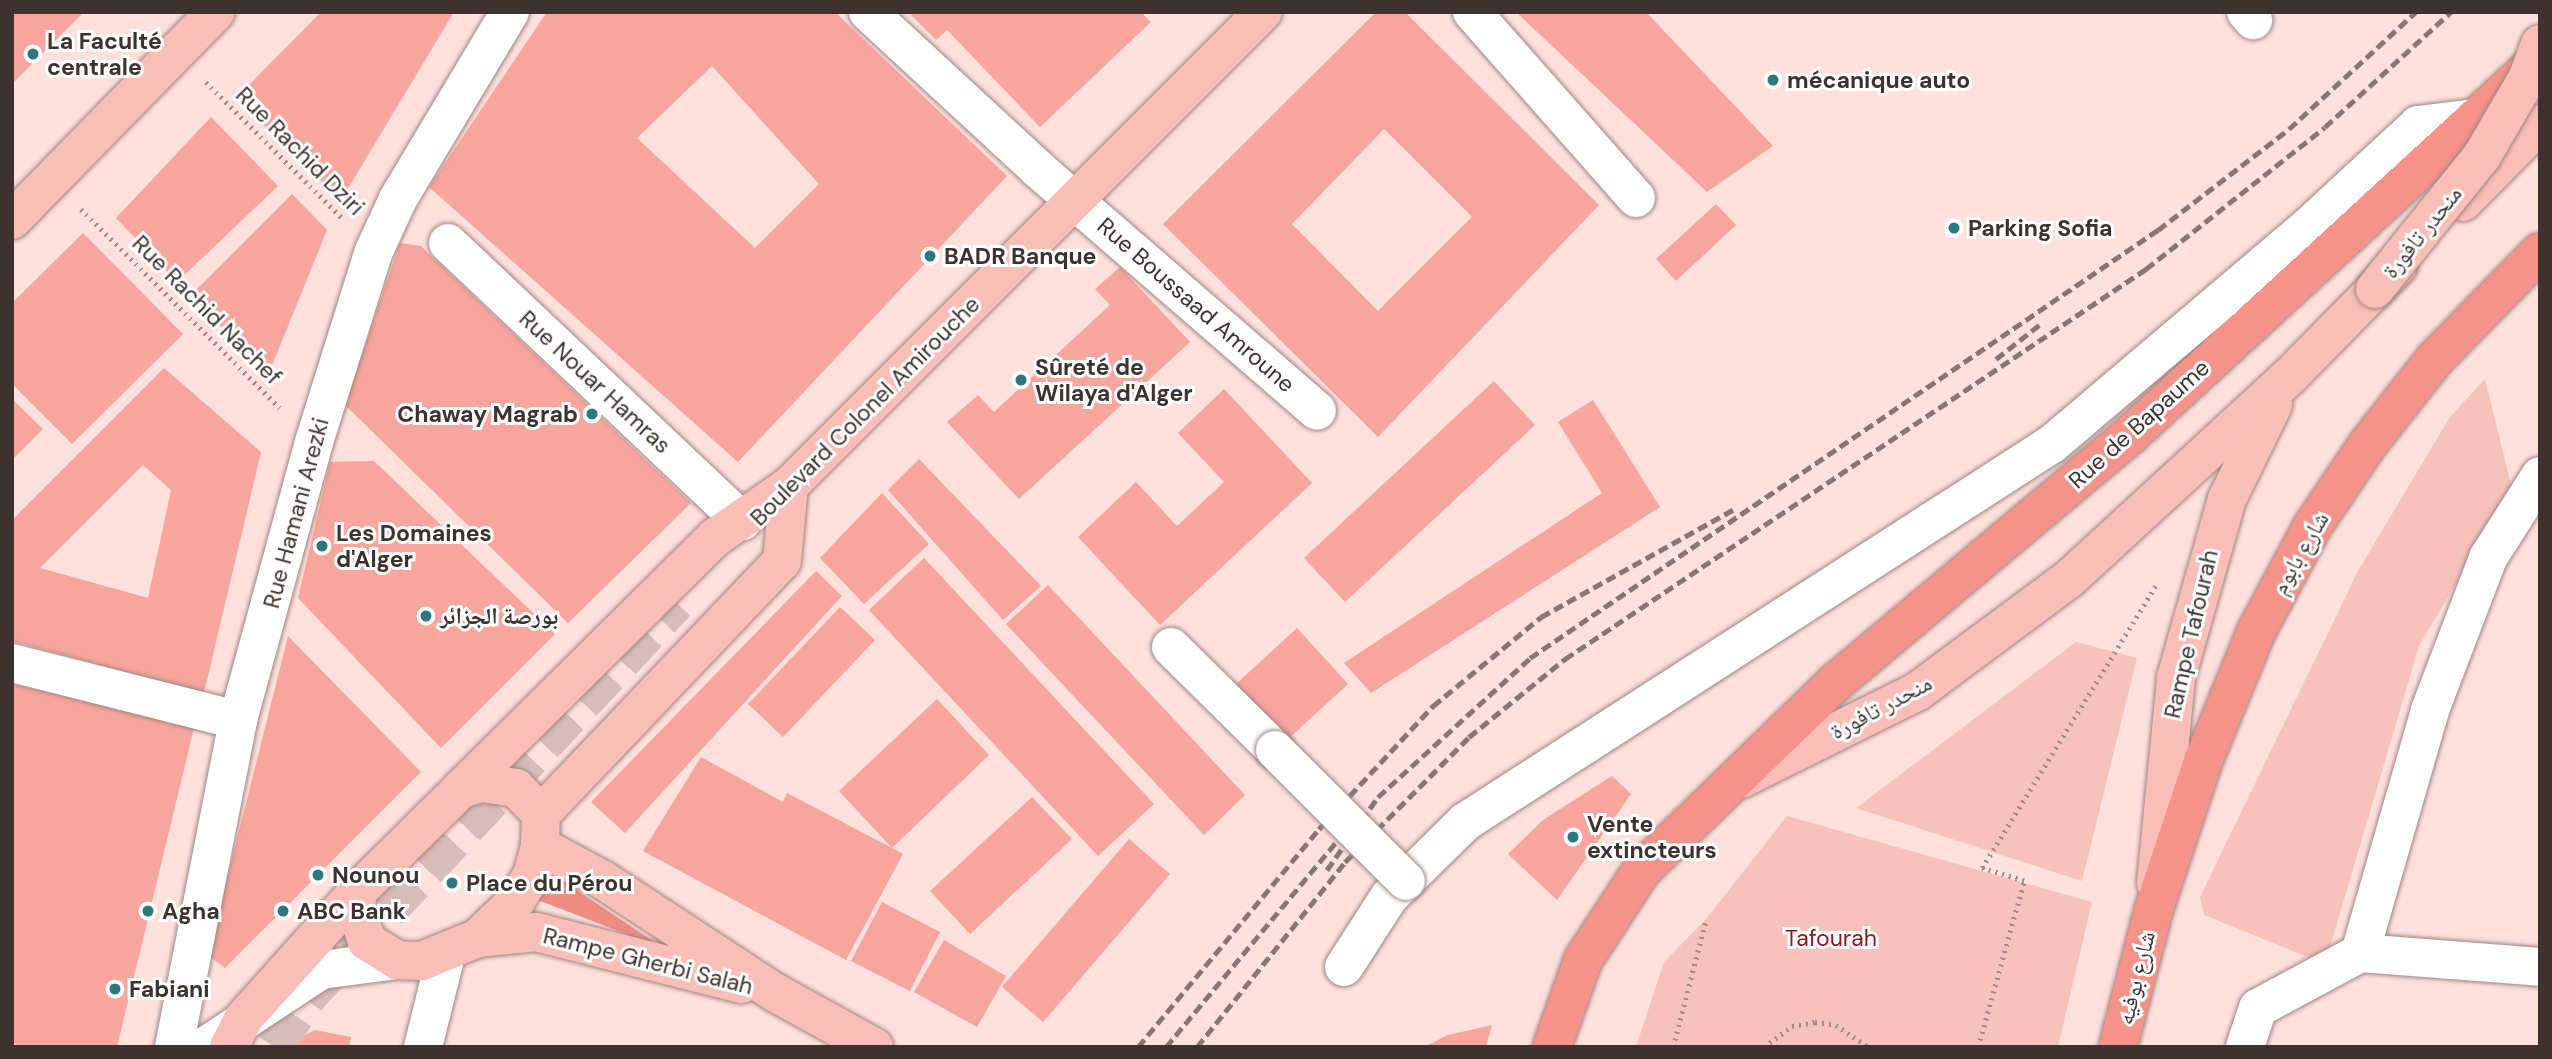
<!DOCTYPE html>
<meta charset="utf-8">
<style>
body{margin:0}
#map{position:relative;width:2552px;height:1059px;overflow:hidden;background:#fee0dc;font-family:"DM Sans","Noto Naskh Arabic",sans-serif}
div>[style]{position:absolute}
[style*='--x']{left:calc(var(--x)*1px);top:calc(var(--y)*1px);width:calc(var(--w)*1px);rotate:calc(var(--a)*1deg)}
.green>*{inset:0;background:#f7c2bc}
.forest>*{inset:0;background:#f18c83}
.building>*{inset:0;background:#f8a59d}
.major-tunnel>*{height:38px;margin-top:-19px;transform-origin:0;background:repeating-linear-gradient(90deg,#d7bdba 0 38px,transparent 0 57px)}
.path>*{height:4.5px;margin-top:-2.25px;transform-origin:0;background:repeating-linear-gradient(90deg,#a18c89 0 2px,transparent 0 7px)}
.roads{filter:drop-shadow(0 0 2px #a08582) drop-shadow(0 0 2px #a08582)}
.minor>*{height:38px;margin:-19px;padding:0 19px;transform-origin:19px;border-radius:19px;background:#fff}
.major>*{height:38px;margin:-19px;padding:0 19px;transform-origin:19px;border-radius:19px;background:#f9beb8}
.highway>*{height:38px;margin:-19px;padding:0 19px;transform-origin:19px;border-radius:19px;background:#f59289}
.rail>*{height:5px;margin-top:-2.5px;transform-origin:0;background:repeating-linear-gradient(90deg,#887673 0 10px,transparent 0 15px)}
.bridges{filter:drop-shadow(0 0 2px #a08582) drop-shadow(0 0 2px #a08582)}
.minor-bridge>*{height:38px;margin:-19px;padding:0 19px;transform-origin:19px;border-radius:19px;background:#fff}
.major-bridge>*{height:38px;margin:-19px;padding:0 19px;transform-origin:19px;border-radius:19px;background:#f9beb8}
.dots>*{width:19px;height:19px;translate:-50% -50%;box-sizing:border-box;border:4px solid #fff;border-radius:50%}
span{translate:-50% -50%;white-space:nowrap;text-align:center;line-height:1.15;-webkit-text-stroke:6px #fff;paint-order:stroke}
.poi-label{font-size:23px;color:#3d3230;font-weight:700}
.left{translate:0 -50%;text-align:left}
.right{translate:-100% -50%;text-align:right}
.street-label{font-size:23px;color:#3d3230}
.park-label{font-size:23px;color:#8f171b}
.frame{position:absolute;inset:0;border:14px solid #3d3230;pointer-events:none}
</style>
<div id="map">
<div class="green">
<div style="clip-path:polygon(2485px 379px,2512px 489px,2419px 646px,2325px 964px,2204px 915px,2200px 897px,2358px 571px,2450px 417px)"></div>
<div style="clip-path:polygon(2076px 642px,2137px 658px,2082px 881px,1856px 808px)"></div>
<div style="clip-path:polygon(1787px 816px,2092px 902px,2058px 1047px,1636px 1047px,1664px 962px,1706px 919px)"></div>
</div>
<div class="forest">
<div style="clip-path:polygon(545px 869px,665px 949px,525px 895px)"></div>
</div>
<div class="building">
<div style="clip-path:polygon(12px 12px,84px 12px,12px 84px)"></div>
<div style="clip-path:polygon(321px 12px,454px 12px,341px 200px,236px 98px)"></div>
<div style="clip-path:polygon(evenodd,547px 12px,835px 12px,1007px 176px,738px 462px,429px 187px,547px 12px,712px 66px,819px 184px,755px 248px,637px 138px,712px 66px)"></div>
<div style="clip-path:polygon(908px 12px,1141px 12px,1151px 22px,1040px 127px,947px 30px,936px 40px)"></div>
<div style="clip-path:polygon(evenodd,1376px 12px,1405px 12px,1599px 205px,1378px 437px,1163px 224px,1376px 12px,1384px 129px,1472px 217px,1378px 311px,1292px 224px,1384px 129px)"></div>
<div style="clip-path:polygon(1516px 12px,1646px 12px,1773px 146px,1707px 192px)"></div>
<div style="clip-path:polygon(211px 117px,278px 186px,177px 282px,116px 218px)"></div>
<div style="clip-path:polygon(292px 194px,327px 230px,269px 373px,190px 296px)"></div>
<div style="clip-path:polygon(1716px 204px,1736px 225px,1676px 281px,1656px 259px)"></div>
<div style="clip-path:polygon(83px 233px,183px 334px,72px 444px,12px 384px,12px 303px)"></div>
<div style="clip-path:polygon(400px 243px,421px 246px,691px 503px,568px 623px,345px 405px)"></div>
<div style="clip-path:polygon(1120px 267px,1190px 342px,1019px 499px,947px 422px,978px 395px,994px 412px,1110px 305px,1095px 289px)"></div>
<div style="clip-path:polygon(evenodd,164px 368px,261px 452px,204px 693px,12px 641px,12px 520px,164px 368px,143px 465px,171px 490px,148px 598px,40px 568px,143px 465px)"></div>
<div style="clip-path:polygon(1494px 381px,1535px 425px,1345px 602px,1304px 558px)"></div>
<div style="clip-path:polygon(1224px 389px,1312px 483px,1160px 625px,1078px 537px,1136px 482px,1177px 526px,1224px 482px,1178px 433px)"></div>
<div style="clip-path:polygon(12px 399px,43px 429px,12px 460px)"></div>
<div style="clip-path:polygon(1593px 400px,1660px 507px,1371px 693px,1344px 663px,1602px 493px,1558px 422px)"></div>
<div style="clip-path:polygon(919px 459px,1041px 586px,1003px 620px,888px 490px)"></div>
<div style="clip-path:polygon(374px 461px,555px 634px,441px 748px,298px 598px,330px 462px)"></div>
<div style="clip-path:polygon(882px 493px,929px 544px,864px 604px,820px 558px)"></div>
<div style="clip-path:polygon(924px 558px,1154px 804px,1098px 856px,869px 610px)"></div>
<div style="clip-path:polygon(816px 571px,842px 596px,625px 833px,591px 802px)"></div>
<div style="clip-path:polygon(1048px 585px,1245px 795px,1204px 835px,1006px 624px)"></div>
<div style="clip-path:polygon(840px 607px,875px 640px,783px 737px,748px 704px)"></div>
<div style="clip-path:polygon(1297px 628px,1348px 684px,1287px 740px,1235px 685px)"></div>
<div style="clip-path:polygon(288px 636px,421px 772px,225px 968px,208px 955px)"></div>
<div style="clip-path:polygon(12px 684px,194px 728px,117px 1047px,17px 1047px,12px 1040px)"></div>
<div style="clip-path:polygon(937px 699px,989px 755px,892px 848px,903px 854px,846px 960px,643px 851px,701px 757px,783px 802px,787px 793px,892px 848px,839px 791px)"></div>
<div style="clip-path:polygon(1612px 776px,1631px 794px,1557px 900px,1508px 854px,1543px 820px)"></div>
<div style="clip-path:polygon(1032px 797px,1072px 839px,970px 934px,930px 891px)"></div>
<div style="clip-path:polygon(1129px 839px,1170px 874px,1043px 1022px,1002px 987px)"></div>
<div style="clip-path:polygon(882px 902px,940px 932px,910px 991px,851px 961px)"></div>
<div style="clip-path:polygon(944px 940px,1006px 976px,977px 1027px,914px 992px)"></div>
<div style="clip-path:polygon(1492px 1025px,1486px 1047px,1424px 1047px,1448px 1035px)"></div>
<div style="clip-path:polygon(315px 1030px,351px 1037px,349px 1047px,280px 1047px)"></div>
</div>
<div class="major-tunnel">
<div style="--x:274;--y:1047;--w:64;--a:-55.8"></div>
<div style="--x:310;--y:994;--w:536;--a:-46.89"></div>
</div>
<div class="path">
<div style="--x:206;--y:82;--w:194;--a:45"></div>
<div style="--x:81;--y:209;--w:281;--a:45"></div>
<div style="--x:1673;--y:1047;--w:132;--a:-75.5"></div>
<div style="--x:1764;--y:1047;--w:35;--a:-37"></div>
<div style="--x:1792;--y:1026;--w:23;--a:-10"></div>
<div style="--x:1815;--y:1022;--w:21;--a:8"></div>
<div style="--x:1836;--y:1025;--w:40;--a:34"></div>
<div style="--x:1978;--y:1047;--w:172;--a:-74.5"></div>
<div style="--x:2024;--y:881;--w:44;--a:-162.8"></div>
<div style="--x:1982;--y:868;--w:332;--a:-58.4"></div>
</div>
<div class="roads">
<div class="minor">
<div style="--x:868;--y:12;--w:231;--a:42.7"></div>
<div style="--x:1038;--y:169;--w:369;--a:40.9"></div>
<div style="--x:1472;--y:12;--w:248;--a:48.6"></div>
<div style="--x:2246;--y:12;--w:11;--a:49"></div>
<div style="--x:448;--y:243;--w:405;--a:43.4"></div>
<div style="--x:1171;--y:647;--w:146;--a:44.7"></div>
<div style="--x:12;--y:663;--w:233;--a:14.2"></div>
<div style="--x:2360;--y:953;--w:253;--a:-73.9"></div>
<div style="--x:2430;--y:710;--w:163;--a:-69.1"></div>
<div style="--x:2488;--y:558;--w:97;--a:-57.6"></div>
<div style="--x:1344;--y:967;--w:83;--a:-57.3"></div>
<div style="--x:1389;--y:897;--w:107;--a:-44.6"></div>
<div style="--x:1465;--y:822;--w:698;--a:-32.78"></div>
<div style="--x:2052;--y:444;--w:336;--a:-40.3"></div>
<div style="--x:2308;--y:227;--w:150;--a:-42.8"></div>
<div style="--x:2418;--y:125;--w:57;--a:-7"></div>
<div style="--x:174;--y:1047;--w:333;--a:-78.9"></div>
<div style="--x:238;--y:720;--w:288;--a:-74.7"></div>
<div style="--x:314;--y:442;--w:200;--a:-72.6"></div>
<div style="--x:374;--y:251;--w:57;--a:-65.2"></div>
<div style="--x:398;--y:199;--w:218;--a:-59.1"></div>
<div style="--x:204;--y:1047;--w:140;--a:-33.3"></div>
<div style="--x:321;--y:970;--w:77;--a:-7.5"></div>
<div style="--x:423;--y:1047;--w:99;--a:-76"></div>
<div style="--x:2245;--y:1047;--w:41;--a:-71.6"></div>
<div style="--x:2258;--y:1008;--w:116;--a:-28.3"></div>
<div style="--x:2360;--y:953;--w:181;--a:4.4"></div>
</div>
<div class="major">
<div style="--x:2463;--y:202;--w:110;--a:-45.4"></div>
<div style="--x:12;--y:220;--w:291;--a:-45.6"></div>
<div style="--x:772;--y:503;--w:694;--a:-45"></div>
<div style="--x:1741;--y:779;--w:198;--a:-26.4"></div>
<div style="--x:1918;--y:691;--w:188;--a:-36.6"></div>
<div style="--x:2069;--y:579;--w:300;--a:-42.6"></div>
<div style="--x:2290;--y:376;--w:154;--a:-45.5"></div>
<div style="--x:461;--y:789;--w:21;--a:-17"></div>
<div style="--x:481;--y:783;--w:35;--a:8"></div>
<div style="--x:516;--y:788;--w:36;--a:46"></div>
<div style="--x:541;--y:814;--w:32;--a:92"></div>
<div style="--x:540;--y:846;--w:30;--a:105"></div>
<div style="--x:532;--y:875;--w:31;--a:122"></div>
<div style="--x:516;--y:901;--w:53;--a:135.8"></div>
<div style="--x:478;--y:938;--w:61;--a:157.7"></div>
<div style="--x:422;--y:961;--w:25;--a:-178"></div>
<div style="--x:397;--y:960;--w:36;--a:-148"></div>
<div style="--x:367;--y:941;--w:34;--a:-109"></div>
<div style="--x:356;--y:909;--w:18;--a:-84"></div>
<div style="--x:358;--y:891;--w:145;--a:-44.7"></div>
<div style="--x:461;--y:789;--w:359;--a:-44.7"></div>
<div style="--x:716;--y:537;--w:89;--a:-34.9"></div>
<div style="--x:541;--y:814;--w:349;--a:-46.4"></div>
<div style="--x:782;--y:561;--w:75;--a:-84.7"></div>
<div style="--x:540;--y:846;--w:72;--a:28.4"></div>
<div style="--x:603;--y:880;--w:207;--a:33.2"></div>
<div style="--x:776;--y:993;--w:112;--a:28.9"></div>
<div style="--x:2156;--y:883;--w:206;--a:-84.4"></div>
<div style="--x:2176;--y:678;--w:186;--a:-74.1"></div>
<div style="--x:2227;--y:499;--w:105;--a:-63.9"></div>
<div style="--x:478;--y:938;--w:58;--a:-5.9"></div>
<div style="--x:536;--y:932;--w:212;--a:14.2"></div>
<div style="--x:229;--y:1047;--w:31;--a:-63"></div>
<div style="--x:243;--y:1019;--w:172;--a:-48.1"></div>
</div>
<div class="highway">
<div style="--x:1552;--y:1047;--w:92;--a:-70.4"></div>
<div style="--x:1583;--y:960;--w:108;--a:-56.8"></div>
<div style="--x:1642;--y:870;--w:270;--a:-44.1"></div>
<div style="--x:1836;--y:682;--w:378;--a:-40"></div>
<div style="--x:2126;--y:439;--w:546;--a:-42.55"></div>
<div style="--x:2118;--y:1047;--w:143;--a:-75.4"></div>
<div style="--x:2154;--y:909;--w:158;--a:-71.6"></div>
<div style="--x:2204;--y:759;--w:137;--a:-67.7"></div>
<div style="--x:2256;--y:632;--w:119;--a:-61.9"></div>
<div style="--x:2312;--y:527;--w:100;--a:-56"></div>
<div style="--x:2368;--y:444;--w:107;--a:-51.8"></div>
<div style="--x:2434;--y:360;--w:151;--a:-45.5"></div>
</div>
</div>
<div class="rail">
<div style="--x:1996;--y:359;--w:60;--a:-38.2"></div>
<div style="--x:1327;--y:870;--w:89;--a:-55.1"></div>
<div style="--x:1378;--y:797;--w:206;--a:-42.4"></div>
<div style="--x:1530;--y:658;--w:760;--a:-34.28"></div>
<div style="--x:2158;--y:230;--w:165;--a:-37.6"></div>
<div style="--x:2289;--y:129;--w:173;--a:-42.7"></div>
<div style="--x:1138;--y:1047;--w:283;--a:-50.3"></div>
<div style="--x:1319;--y:829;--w:168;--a:-47.2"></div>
<div style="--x:1433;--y:706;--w:140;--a:-39.5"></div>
<div style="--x:1541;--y:617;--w:223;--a:-29.2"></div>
<div style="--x:1166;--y:1047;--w:283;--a:-50.3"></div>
<div style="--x:1197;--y:1047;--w:237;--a:-51.3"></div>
<div style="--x:1345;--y:862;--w:176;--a:-45.2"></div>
<div style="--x:1469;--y:737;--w:124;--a:-39.1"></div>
<div style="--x:1565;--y:659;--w:700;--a:-33.87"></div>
<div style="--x:2146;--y:269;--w:228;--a:-38.4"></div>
<div style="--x:2325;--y:127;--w:171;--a:-42.4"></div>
</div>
<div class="bridges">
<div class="minor-bridge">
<div style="--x:1275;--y:750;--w:185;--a:45"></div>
</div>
<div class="major-bridge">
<div style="--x:2375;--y:289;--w:171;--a:-51.2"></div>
<div style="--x:2482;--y:156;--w:91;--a:-59.8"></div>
<div style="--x:2528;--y:77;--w:35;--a:-70"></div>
</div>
</div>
<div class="dots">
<div style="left:33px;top:54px;background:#2e777f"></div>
<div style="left:1773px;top:80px;background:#2e777f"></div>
<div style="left:1954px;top:228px;background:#2e777f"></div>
<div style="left:930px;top:256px;background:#2e777f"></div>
<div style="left:1021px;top:380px;background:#2e777f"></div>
<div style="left:592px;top:414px;background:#2e777f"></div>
<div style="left:322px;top:546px;background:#2e777f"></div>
<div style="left:426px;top:616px;background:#2e777f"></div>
<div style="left:1573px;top:837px;background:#2e777f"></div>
<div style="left:318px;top:875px;background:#2e777f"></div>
<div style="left:452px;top:883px;background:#2e777f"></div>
<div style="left:148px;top:911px;background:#2e777f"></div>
<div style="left:283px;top:911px;background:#2e777f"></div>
<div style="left:115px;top:989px;background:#2e777f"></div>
</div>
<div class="poi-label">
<span class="left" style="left:47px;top:54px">La Faculté<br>centrale</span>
<span class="left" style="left:1787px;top:80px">mécanique auto</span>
<span class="left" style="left:1968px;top:228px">Parking Sofia</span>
<span class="left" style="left:944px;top:256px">BADR Banque</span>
<span class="left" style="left:1035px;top:380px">Sûreté de<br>Wilaya d'Alger</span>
<span class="right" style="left:578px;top:414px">Chaway Magrab</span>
<span class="left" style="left:336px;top:546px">Les Domaines<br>d'Alger</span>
<span class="left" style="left:440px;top:616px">بورصة الجزائر</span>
<span class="left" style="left:1587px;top:837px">Vente<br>extincteurs</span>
<span class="left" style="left:332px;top:875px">Nounou</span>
<span class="left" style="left:466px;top:883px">Place du Pérou</span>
<span class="left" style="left:162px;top:911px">Agha</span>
<span class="left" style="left:297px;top:911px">ABC Bank</span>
<span class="left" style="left:129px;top:989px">Fabiani</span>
</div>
<div class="street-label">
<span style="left:300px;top:151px;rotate:45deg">Rue Rachid Dziri</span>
<span style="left:2422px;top:232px;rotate:-51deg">منحدر تافورة</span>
<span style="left:1196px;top:305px;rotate:41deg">Rue Boussaad Amroune</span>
<span style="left:207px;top:310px;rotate:45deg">Rue Rachid Nachef</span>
<span style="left:595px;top:382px;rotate:43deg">Rue Nouar Hamras</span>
<span style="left:865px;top:411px;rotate:-45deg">Boulevard Colonel Amirouche</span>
<span style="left:2139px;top:424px;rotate:-42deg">Rue de Bapaume</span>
<span style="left:296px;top:513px;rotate:-75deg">Rue Hamani Arezki</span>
<span style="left:2300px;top:553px;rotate:-60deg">شارع بابوم</span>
<span style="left:2191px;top:634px;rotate:-77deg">Rampe Tafourah</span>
<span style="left:1881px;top:707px;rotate:-28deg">منحدر تافورة</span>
<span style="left:648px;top:961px;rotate:14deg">Rampe Gherbi Salah</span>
<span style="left:2136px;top:978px;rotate:-76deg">شارع بوفيه</span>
</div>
<div class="park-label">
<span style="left:1831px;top:938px">Tafourah</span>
</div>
<div class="frame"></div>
</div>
